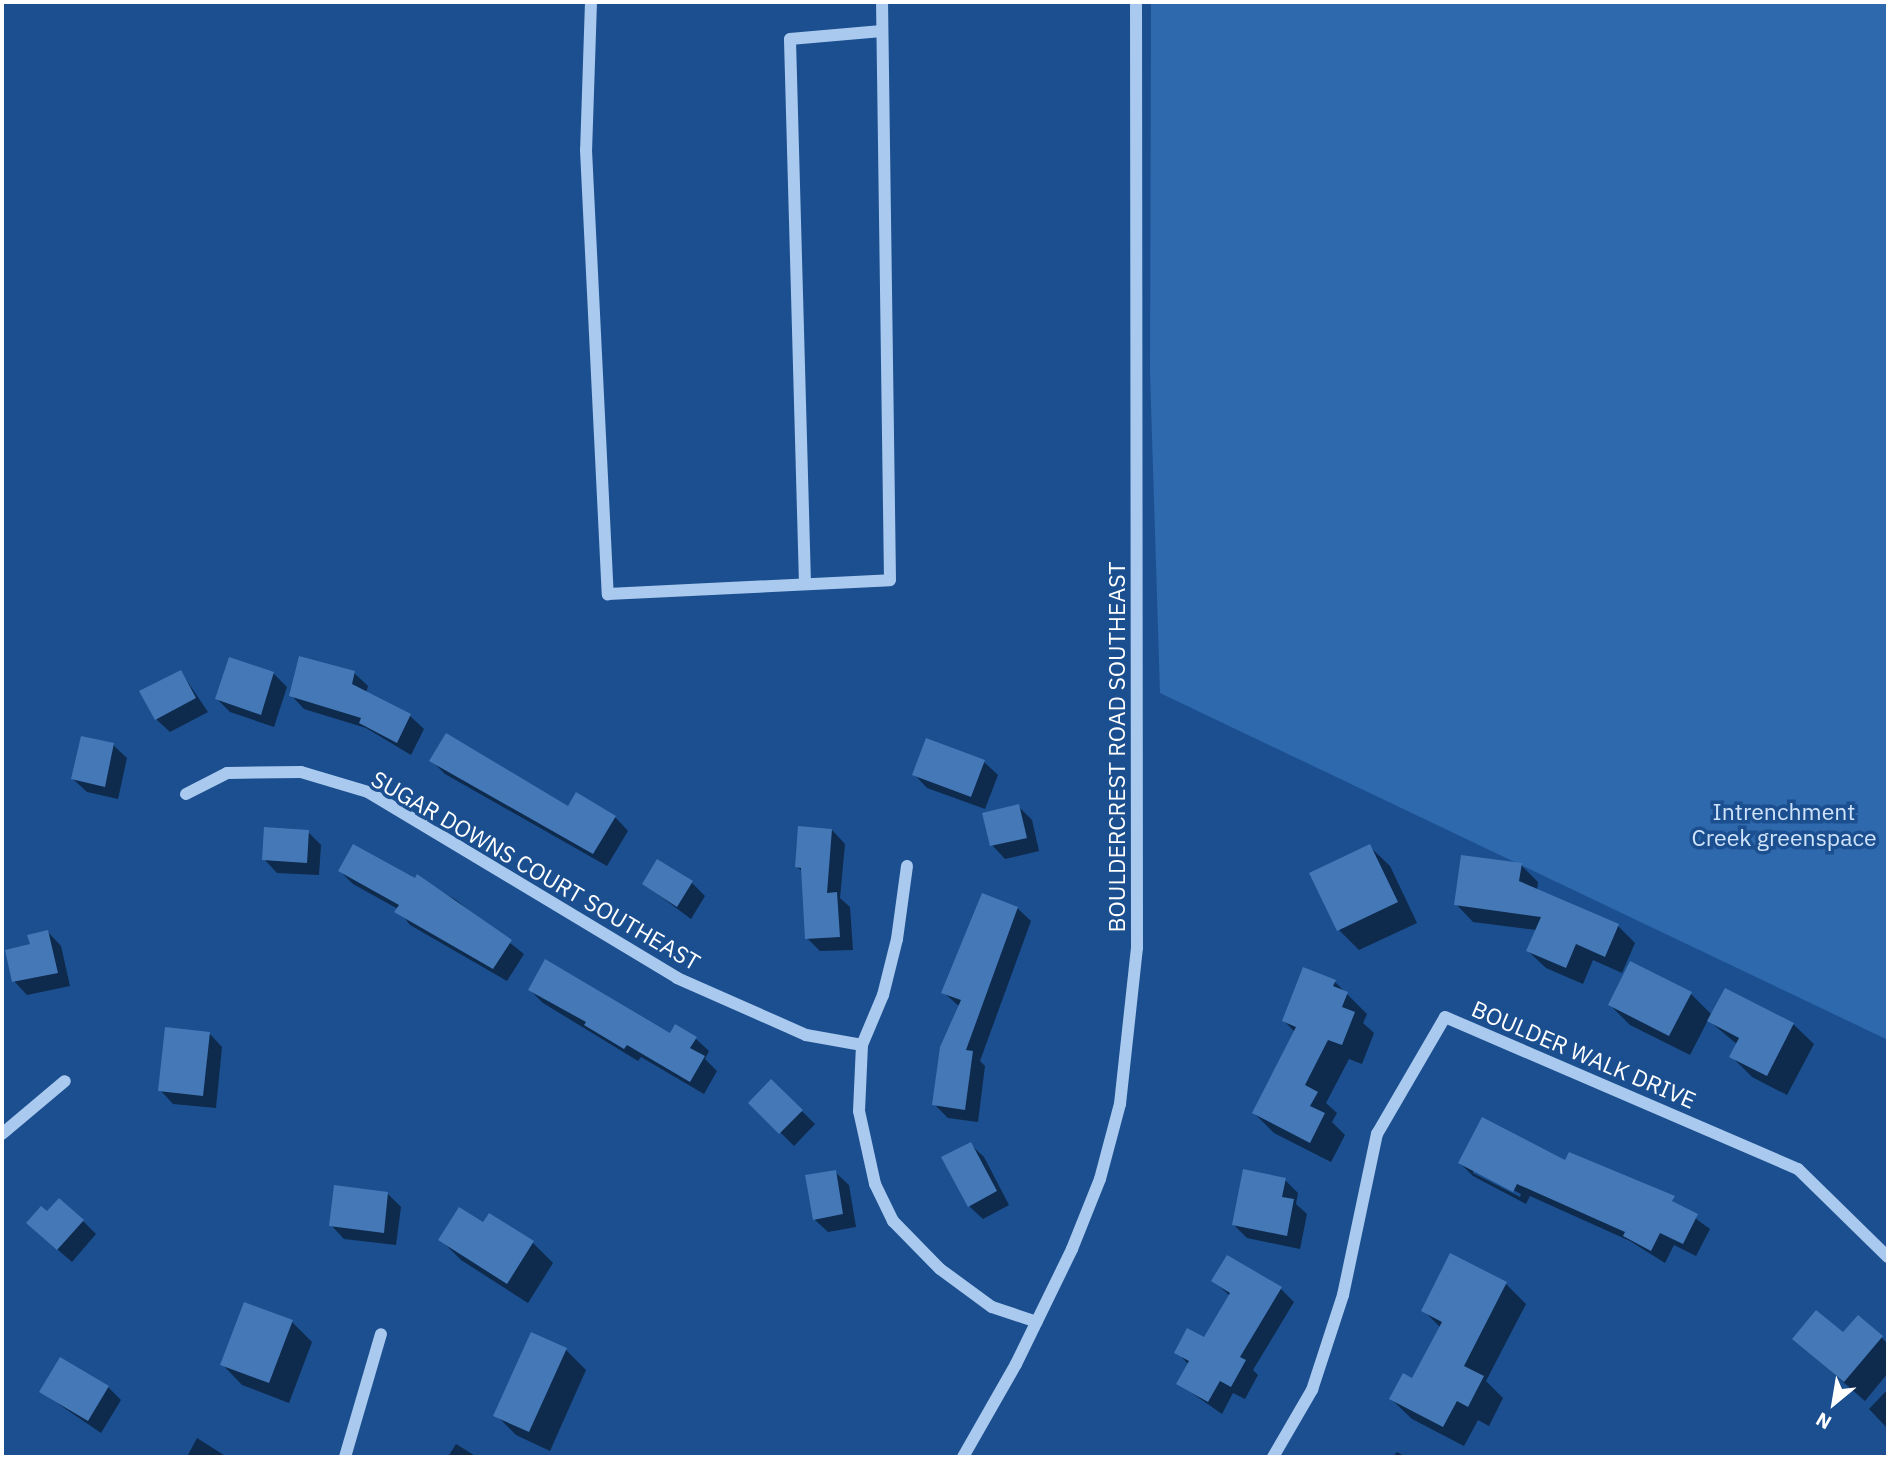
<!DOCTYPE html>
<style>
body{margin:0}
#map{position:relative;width:1890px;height:1459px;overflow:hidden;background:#1b4f8f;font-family:"IBM Plex Sans",sans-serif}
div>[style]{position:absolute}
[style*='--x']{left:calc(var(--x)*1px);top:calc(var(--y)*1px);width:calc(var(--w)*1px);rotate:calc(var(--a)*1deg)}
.green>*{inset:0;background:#2e69ad}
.shadow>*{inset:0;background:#0007}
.building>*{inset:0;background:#4478b7}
.minor>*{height:12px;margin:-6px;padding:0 6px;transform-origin:6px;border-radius:6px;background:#a9c9ee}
span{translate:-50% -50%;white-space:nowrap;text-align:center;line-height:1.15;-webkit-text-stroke:7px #1b4f8f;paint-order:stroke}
.street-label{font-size:23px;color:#fff}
.park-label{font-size:23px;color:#cfe3fa}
.frame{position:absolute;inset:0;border:4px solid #fff;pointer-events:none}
.north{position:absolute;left:1799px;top:1368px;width:70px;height:70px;-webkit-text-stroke:5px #1b4f8f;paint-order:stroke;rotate:210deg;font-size:19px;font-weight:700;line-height:28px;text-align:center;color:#fff}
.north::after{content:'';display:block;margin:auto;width:24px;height:32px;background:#fff;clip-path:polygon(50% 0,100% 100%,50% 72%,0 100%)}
</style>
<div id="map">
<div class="green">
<div style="clip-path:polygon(1151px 2px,1888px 2px,1888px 1040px,1160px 693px,1150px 372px)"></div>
</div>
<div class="shadow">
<div style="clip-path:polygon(230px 659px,274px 674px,287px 687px,274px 727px,230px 712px,217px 699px)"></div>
<div style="clip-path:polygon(181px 672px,208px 712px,170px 732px,156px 719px)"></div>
<div style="clip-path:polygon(354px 673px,368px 686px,366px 693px,410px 716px,424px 729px,411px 755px,366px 728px,304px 709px,291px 695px)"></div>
<div style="clip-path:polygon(113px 745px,127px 758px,118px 799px,87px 792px,73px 779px)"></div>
<div style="clip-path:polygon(431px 760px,569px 808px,615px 817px,628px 831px,607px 866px,445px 774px)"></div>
<div style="clip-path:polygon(984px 762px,998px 775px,985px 809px,927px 788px,914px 774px)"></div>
<div style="clip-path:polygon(1018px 806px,1032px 820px,1039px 851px,1005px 859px,992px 845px)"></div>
<div style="clip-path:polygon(832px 830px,845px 844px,840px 898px,850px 907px,853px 950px,820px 951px,807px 938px,803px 872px,797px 867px)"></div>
<div style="clip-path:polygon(308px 832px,321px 845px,319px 875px,277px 873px,264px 859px)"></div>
<div style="clip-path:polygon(1369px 846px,1390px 866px,1417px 923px,1359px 950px,1339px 930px)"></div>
<div style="clip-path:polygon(1521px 865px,1538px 882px,1537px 890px,1618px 926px,1635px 943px,1622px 973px,1593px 960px,1583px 984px,1546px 968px,1528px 951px,1537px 930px,1473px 922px,1456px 904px)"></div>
<div style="clip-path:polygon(340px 871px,415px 880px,417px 877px,456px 900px,524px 954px,507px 981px,410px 925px,398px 909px,353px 884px)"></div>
<div style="clip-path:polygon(692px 883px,705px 896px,691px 919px,644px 884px)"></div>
<div style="clip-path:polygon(1017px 908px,1031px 921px,980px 1061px,985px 1066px,978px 1122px,948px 1118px,934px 1104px,960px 1007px,943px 992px)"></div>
<div style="clip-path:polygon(48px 932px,61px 946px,70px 986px,27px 995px,14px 981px,32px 946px)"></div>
<div style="clip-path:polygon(1335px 982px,1367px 1014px,1363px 1023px,1374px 1033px,1362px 1064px,1349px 1059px,1326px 1103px,1337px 1113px,1332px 1122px,1345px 1135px,1331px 1162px,1274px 1133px,1254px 1113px,1295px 1032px,1284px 1021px)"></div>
<div style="clip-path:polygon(530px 990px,670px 1035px,695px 1038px,709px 1051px,705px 1059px,717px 1071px,704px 1094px,641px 1057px,638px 1061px,543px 1003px)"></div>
<div style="clip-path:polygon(1691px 994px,1712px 1015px,1793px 1024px,1814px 1044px,1787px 1095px,1752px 1077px,1732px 1057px,1738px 1045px,1708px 1020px,1690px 1055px,1630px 1025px,1610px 1005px)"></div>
<div style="clip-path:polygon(209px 1033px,222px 1047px,216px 1108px,173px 1104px,160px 1090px)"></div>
<div style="clip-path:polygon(772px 1082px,815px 1124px,794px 1146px,751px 1103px)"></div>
<div style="clip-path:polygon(970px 1144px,984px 1157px,1009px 1205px,983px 1219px,969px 1206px)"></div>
<div style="clip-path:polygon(evenodd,1460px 1163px,1566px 1163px,1649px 1190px,1651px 1186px,1710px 1229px,1696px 1256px,1674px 1245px,1665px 1263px,1630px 1241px,1530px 1196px,1526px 1204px,1473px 1176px,1460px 1163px,1473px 1169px,1521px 1194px,1520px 1197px,1473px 1173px,1473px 1169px)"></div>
<div style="clip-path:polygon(835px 1172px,849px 1185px,856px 1227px,828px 1232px,814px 1219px)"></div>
<div style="clip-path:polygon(1285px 1180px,1298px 1193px,1296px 1204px,1307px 1214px,1300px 1249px,1247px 1238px,1234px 1225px)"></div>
<div style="clip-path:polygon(388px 1194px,401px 1207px,396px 1245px,344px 1239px,331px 1225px)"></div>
<div style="clip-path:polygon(47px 1214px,83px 1221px,96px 1234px,72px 1262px,42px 1236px)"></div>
<div style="clip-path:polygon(490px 1215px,533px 1243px,553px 1263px,528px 1303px,461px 1260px,441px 1240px,484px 1225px)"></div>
<div style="clip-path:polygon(1214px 1281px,1281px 1289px,1294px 1302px,1253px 1370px,1258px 1375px,1245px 1399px,1233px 1393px,1222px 1414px,1179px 1384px,1189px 1365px,1177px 1352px,1204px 1340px,1230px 1296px)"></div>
<div style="clip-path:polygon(1506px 1284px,1526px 1304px,1486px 1381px,1503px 1398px,1489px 1426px,1478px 1420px,1464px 1446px,1412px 1419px,1391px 1399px,1413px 1380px,1441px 1328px,1423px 1310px)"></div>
<div style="clip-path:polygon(292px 1322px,312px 1342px,289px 1403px,242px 1385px,222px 1364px)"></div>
<div style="clip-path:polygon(1843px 1335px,1881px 1337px,1888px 1344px,1888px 1373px,1865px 1401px,1794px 1339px)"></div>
<div style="clip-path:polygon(566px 1350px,586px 1370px,550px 1451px,516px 1435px,496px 1415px)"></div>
<div style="clip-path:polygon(108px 1387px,121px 1400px,101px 1433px,41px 1392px)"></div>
<div style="clip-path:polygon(1888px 1389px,1888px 1429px,1869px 1409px)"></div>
<div style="clip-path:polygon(197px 1438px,227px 1457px,187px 1457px)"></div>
<div style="clip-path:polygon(456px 1444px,477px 1457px,448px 1457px)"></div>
<div style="clip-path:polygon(1397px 1452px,1406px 1457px,1393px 1457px)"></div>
</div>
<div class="building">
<div style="clip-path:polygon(299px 656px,355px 671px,352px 684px,411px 714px,397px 743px,359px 723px,361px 718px,289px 696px)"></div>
<div style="clip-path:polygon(229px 657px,274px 672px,261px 715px,215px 699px)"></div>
<div style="clip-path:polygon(181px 670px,196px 698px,155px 720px,139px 691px)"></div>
<div style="clip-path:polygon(446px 733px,568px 806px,576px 792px,616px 816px,593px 854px,429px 761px)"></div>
<div style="clip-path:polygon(81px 736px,114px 743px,105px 787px,71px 779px)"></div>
<div style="clip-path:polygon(926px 738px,985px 760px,971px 797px,912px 775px)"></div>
<div style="clip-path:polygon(1019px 804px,1027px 838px,990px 846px,982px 813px)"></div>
<div style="clip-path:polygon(798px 826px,832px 829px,827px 893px,837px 892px,840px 937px,805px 939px,801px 868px,795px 867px)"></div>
<div style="clip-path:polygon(264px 827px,309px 830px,307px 863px,262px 860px)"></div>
<div style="clip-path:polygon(353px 844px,415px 878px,417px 874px,512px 940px,493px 969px,394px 912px,399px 905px,338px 871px)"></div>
<div style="clip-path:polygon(1370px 844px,1398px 902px,1337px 931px,1309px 873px)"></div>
<div style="clip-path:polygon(1461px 855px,1522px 863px,1519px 881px,1619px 924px,1605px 957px,1576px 944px,1566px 968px,1526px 951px,1541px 917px,1454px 905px)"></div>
<div style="clip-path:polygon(657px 859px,693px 881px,677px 907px,642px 884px)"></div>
<div style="clip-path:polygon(982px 893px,1018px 907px,966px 1050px,973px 1051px,965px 1110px,932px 1105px,940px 1047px,961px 1000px,941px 993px)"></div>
<div style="clip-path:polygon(48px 930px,58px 973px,12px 982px,5px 950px,30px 944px,27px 935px)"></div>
<div style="clip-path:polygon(545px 959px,670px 1033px,675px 1024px,697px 1037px,690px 1048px,705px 1056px,690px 1082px,627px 1045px,624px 1049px,584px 1025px,586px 1022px,528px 990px)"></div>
<div style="clip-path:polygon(1630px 961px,1692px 992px,1669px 1036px,1608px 1005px)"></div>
<div style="clip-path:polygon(1303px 967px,1336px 980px,1333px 986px,1348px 992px,1342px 1007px,1355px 1012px,1342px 1045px,1328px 1040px,1305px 1085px,1318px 1092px,1310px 1106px,1325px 1113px,1310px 1143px,1252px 1113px,1296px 1027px,1282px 1021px)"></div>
<div style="clip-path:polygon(1725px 988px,1794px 1023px,1767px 1076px,1729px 1057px,1739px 1038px,1707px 1021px)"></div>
<div style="clip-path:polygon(165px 1027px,210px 1032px,203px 1096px,158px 1091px)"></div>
<div style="clip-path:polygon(771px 1079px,803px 1110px,779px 1134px,748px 1103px)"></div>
<div style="clip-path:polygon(1482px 1117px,1565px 1160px,1569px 1152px,1675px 1196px,1672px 1201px,1698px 1214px,1683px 1244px,1660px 1233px,1651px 1251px,1623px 1236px,1625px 1232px,1517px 1184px,1513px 1192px,1458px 1163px)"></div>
<div style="clip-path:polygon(971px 1142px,997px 1191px,968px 1207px,941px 1157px)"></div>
<div style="clip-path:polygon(1243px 1169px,1286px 1178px,1282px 1197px,1294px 1199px,1287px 1236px,1232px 1225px)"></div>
<div style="clip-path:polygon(836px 1170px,843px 1214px,813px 1220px,805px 1175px)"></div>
<div style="clip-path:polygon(334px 1185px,388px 1192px,384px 1233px,329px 1226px)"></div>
<div style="clip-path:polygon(59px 1198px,84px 1220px,57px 1250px,26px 1223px,41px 1206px,47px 1211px)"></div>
<div style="clip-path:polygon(459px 1207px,483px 1222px,489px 1213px,534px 1241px,507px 1284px,438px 1240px)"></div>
<div style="clip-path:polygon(1450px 1253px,1507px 1282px,1464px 1366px,1484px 1376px,1468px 1407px,1457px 1401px,1443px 1427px,1389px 1399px,1403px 1373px,1412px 1378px,1442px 1322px,1421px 1311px)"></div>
<div style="clip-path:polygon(1227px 1255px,1282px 1287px,1240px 1357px,1246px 1360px,1231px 1387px,1220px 1381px,1208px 1402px,1176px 1384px,1189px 1361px,1174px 1353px,1187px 1328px,1204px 1337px,1230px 1293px,1211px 1281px)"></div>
<div style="clip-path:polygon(244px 1302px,293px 1320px,269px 1383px,220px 1365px)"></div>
<div style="clip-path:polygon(1816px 1310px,1843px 1332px,1858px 1315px,1883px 1336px,1844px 1382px,1792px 1339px)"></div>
<div style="clip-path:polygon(531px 1332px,567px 1348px,529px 1432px,493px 1416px)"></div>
<div style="clip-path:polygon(60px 1357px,109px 1386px,88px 1421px,39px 1392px)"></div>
</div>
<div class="minor">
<div style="--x:591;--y:2;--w:148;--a:91.9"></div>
<div style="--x:586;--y:150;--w:445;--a:87.2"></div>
<div style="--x:608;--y:594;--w:282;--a:-2.8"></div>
<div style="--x:890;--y:580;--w:578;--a:-90.79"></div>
<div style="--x:805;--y:584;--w:545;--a:-91.58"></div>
<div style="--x:790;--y:39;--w:92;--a:-5"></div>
<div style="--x:186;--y:794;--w:46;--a:-27.1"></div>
<div style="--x:227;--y:773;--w:74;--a:-0.8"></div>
<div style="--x:301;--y:772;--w:70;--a:16.6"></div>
<div style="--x:368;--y:792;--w:361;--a:31"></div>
<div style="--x:677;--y:978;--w:141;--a:23.8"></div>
<div style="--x:806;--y:1035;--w:57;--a:10.1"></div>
<div style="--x:907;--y:866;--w:74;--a:97.8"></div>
<div style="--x:897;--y:939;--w:58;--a:104"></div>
<div style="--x:883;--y:995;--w:54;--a:112.8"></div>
<div style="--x:862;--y:1045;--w:66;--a:92.6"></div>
<div style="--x:859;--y:1111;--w:75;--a:77.6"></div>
<div style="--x:875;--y:1184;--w:41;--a:64.1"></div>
<div style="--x:893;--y:1221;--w:67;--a:45.6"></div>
<div style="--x:940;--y:1269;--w:64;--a:36.2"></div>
<div style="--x:992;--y:1307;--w:47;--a:18.4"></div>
<div style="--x:2;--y:1134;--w:82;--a:-40.1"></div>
<div style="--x:345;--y:1457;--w:128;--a:-73.7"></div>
<div style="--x:963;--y:1457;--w:107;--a:-60.3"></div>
<div style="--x:1016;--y:1364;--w:128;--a:-64"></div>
<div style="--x:1072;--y:1249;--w:75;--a:-68.2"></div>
<div style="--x:1100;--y:1179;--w:78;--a:-75.1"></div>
<div style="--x:1120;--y:1104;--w:157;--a:-83.8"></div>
<div style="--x:1137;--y:948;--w:946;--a:-90.06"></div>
<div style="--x:1273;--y:1457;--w:78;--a:-59.8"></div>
<div style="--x:1312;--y:1390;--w:100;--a:-71.9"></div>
<div style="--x:1343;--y:1295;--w:165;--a:-78.1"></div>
<div style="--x:1377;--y:1134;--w:135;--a:-59.8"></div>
<div style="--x:1445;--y:1017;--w:384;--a:23.3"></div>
<div style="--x:1798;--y:1169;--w:126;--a:44.4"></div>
</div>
<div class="street-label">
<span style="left:1116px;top:747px;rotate:-90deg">BOULDERCREST ROAD SOUTHEAST</span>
<span style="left:536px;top:870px;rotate:30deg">SUGAR DOWNS COURT SOUTHEAST</span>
<span style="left:1584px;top:1054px;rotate:23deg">BOULDER WALK DRIVE</span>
</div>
<div class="park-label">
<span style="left:1784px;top:824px">Intrenchment<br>Creek greenspace</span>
</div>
<div class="frame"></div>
<div class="north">N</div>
</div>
